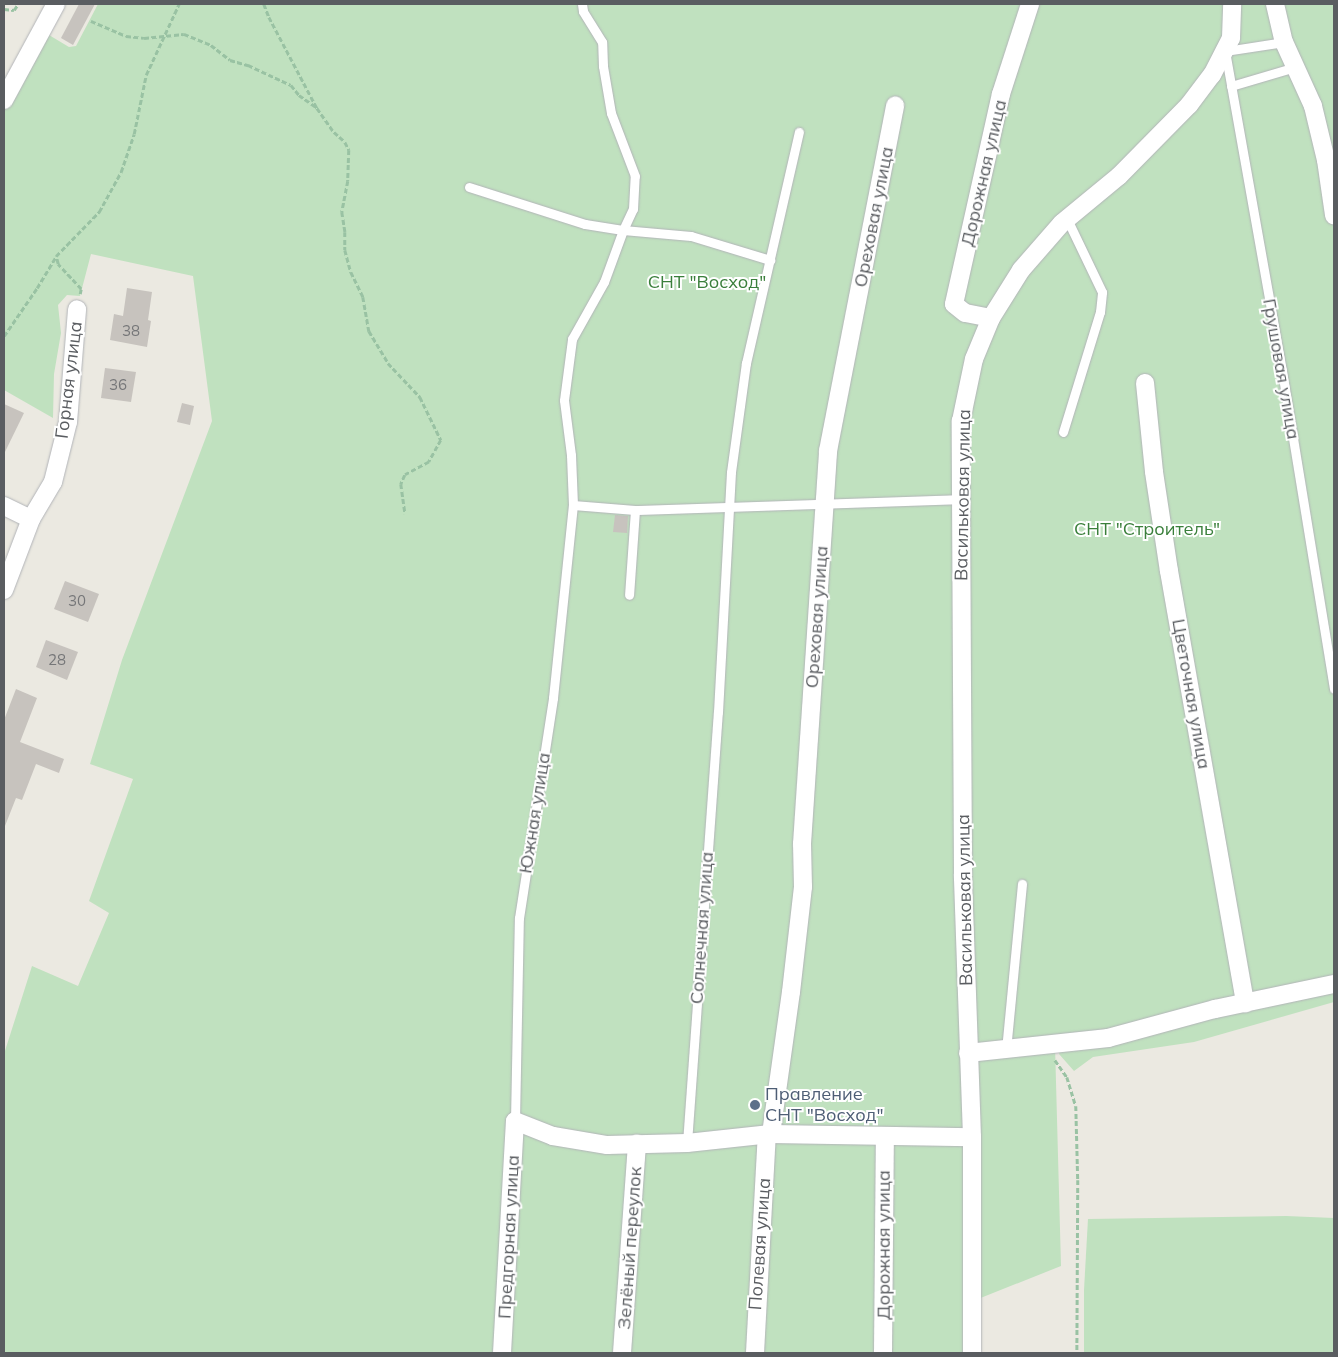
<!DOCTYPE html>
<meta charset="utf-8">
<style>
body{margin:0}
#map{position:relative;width:1338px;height:1357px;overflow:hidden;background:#ebe9e1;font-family:Mulish,sans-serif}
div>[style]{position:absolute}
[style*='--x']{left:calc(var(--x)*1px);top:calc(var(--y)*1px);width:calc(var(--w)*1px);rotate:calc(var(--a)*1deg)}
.green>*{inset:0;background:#c0e1bf}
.building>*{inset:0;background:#c7c3be}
.path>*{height:2.5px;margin-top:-1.25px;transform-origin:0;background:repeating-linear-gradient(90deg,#99c2a3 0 5px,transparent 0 7.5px)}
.roads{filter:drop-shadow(0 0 1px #b2b4b8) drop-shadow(0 0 1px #b2b4b8)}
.service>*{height:9px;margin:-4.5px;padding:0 4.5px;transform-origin:4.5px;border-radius:4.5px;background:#fff}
.minor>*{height:18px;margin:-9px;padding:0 9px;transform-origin:9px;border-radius:9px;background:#fff}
.dots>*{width:14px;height:14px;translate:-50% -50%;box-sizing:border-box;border:2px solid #fff;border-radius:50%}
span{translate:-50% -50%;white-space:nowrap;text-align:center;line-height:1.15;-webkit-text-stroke:4px #fff;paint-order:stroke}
.number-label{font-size:15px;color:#757678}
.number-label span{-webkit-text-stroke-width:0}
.street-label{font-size:18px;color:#5a5d61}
.park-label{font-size:18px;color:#3a7f3b}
.service-label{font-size:18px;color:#4e5e75}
.left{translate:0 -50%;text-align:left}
.frame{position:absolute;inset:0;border:5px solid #5a5d61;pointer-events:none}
</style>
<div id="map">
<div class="green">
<div style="clip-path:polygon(98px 4px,1334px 4px,1334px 984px,1055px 1045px,1061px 1266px,973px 1301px,972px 1353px,4px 1353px,4px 1054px,32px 966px,78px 986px,109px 913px,89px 901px,133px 779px,90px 764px,122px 660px,212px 421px,193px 276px,91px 254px,80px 296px,67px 295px,58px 305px,61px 333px,54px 374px,53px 418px,4px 390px,4px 107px,44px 32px,69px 47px,76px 46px)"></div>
<div style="clip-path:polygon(1334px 987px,1334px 1002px,1194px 1042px,1093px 1057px,1074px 1071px,1059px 1054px,1060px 1048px)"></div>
<div style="clip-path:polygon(1286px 1216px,1334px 1218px,1334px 1353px,1084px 1353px,1084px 1290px,1088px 1219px)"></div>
</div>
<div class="building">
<div style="clip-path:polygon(79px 4px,95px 4px,73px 45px,61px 38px)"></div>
<div style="clip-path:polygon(127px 288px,152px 292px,148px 320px,151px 321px,147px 347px,110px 340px,114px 314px,123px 316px)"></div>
<div style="clip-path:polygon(105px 368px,136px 372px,131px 402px,101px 398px)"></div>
<div style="clip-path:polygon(182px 403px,194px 406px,190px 425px,177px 422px)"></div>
<div style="clip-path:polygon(4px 404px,24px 413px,4px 454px)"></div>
<div style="clip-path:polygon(615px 515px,628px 516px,627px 533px,613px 532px)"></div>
<div style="clip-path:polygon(65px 581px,99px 594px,88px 622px,54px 609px)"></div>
<div style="clip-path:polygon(46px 640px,78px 652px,67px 680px,36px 667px)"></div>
<div style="clip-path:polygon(16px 689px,37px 698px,20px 742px,64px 759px,59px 773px,36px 764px,22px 800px,16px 798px,5px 826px,4px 720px)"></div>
</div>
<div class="path">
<div style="--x:264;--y:4;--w:14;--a:69"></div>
<div style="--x:269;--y:17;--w:103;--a:62.2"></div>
<div style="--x:317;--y:108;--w:29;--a:55"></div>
<div style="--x:334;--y:132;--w:15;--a:42"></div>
<div style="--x:345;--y:142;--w:9;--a:63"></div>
<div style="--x:349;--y:150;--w:31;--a:92"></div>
<div style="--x:348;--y:181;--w:32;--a:101"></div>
<div style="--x:342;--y:212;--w:20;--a:81"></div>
<div style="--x:345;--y:232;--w:18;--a:90"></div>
<div style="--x:345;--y:250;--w:23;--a:75"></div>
<div style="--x:351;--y:272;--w:28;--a:64"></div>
<div style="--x:363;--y:297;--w:35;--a:80"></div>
<div style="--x:369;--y:331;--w:37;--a:59"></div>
<div style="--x:388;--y:363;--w:47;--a:46.7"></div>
<div style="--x:420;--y:397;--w:48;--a:64"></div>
<div style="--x:441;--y:440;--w:25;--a:119"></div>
<div style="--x:429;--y:462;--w:27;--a:152"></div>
<div style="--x:405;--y:475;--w:10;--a:114"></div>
<div style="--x:401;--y:484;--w:30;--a:82"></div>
<div style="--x:4;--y:9;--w:10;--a:6"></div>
<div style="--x:14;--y:10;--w:7;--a:-56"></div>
<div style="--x:91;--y:21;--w:38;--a:23"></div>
<div style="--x:126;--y:36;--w:18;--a:6"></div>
<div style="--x:144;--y:38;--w:40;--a:-5.7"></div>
<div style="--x:184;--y:34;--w:29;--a:22"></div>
<div style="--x:211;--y:45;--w:24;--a:38"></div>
<div style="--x:230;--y:60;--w:19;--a:16"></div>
<div style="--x:248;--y:65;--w:47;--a:24.9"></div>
<div style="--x:291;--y:85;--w:13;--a:51"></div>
<div style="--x:299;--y:95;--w:21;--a:35"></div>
<div style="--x:80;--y:294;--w:5;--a:-79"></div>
<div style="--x:81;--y:289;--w:34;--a:-133"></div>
<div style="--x:58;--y:264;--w:8;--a:-104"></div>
<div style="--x:56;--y:256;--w:62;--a:-45.7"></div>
<div style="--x:99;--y:212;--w:46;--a:-61.2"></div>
<div style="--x:121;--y:172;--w:40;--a:-71.1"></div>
<div style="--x:134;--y:134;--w:60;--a:-78.5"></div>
<div style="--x:146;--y:75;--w:78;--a:-65.1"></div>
<div style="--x:4;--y:336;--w:58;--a:-55.5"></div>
<div style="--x:37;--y:288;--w:37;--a:-59"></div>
<div style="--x:1055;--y:1060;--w:21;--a:55"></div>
<div style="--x:1067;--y:1077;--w:30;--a:73"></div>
<div style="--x:1076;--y:1106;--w:74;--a:88.5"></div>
<div style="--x:1078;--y:1180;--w:173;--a:90.3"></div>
</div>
<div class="roads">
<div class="service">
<div style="--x:1284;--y:42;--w:60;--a:171.3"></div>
<div style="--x:1225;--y:51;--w:325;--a:79.9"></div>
<div style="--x:1282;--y:371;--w:322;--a:80.7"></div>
<div style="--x:1231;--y:86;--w:67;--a:-16.5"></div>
<div style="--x:469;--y:187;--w:122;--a:17.7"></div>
<div style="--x:585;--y:224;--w:38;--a:9"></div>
<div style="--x:623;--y:230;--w:68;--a:5"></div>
<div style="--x:691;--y:236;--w:83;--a:16.9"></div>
<div style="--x:1063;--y:432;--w:126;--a:-72.9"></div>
<div style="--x:1100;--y:312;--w:20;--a:-84"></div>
<div style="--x:1102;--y:292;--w:81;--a:-115.6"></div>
<div style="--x:573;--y:505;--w:62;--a:4.6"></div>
<div style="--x:635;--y:510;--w:85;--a:94"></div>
<div style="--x:635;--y:510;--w:325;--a:-1.9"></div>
<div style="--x:1006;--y:1050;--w:167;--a:-84.5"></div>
<div style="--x:515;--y:1121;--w:203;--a:-88.9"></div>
<div style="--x:519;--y:918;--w:223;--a:-81.2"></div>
<div style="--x:553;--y:698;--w:194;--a:-84.1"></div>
<div style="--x:573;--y:505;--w:50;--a:-92.3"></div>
<div style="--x:571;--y:455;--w:55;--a:-97.3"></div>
<div style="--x:564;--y:400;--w:62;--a:-82.5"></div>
<div style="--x:572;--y:339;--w:65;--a:-60.7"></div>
<div style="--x:604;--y:282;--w:55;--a:-69.9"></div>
<div style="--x:623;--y:230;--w:23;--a:-65"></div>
<div style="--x:633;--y:209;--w:33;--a:-87"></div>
<div style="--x:635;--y:176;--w:67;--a:-110.9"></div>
<div style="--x:611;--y:113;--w:48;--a:-99.7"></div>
<div style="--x:603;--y:66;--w:24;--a:-92"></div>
<div style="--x:602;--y:42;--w:36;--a:-122"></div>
<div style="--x:583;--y:11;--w:7;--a:-98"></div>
<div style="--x:687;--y:1143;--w:432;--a:-85.9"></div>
<div style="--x:718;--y:712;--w:240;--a:-86.9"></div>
<div style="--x:731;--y:472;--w:110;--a:-82.2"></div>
<div style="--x:746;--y:363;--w:237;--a:-77.1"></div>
</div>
<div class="minor">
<div style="--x:1275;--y:4;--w:39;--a:77"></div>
<div style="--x:1284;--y:42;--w:70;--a:65.6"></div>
<div style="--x:1313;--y:106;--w:56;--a:76.5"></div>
<div style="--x:1326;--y:160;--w:56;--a:81.7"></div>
<div style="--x:4;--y:100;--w:109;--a:-61.6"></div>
<div style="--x:991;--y:318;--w:26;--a:-169"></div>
<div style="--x:965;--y:313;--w:14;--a:-141"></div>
<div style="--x:954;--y:304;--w:215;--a:-77.4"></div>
<div style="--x:1001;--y:94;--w:95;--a:-72.1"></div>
<div style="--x:1145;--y:383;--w:89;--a:84.2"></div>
<div style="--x:1154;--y:472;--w:100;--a:81.4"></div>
<div style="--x:1169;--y:571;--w:439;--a:80"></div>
<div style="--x:4;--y:506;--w:30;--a:26"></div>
<div style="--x:4;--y:590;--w:76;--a:-69.2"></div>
<div style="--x:31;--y:519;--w:43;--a:-59.3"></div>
<div style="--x:53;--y:482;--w:62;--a:-76"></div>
<div style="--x:68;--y:422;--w:113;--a:-85.4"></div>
<div style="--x:968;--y:1053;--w:141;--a:-6.1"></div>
<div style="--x:1108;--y:1038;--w:111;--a:-15.2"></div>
<div style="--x:1215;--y:1009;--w:122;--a:-11.9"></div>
<div style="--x:771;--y:1134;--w:143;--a:-82"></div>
<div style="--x:791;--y:992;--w:106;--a:-83.5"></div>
<div style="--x:803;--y:887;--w:43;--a:-91.3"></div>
<div style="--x:802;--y:844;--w:394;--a:-86.2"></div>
<div style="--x:828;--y:451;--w:352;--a:-79"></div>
<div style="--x:502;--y:1353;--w:232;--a:-86.8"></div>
<div style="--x:515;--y:1121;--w:41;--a:21.5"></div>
<div style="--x:553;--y:1136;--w:55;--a:9.5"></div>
<div style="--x:607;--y:1145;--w:80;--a:-1.4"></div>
<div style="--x:687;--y:1143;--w:84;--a:-6.1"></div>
<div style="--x:771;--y:1134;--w:201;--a:0.9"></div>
<div style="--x:622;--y:1353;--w:210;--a:-85.9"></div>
<div style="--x:755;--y:1353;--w:219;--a:-86.9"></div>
<div style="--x:883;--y:1353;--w:216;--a:-89.5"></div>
<div style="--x:972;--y:1353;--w:216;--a:-90"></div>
<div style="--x:972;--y:1137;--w:263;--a:-92"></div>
<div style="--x:963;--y:874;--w:453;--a:-90.3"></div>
<div style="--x:961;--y:421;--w:63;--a:-78.2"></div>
<div style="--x:974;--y:359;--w:44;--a:-67.5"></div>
<div style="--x:991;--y:318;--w:57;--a:-58"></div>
<div style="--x:1021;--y:270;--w:62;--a:-48.9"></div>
<div style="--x:1062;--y:223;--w:74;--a:-39.5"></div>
<div style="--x:1119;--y:176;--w:100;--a:-45.4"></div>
<div style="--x:1189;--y:105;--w:38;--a:-53"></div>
<div style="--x:1212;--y:75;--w:42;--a:-62.8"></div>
<div style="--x:1231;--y:38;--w:34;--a:-88"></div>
</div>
</div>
<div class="dots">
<div style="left:755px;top:1105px;background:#5c6f8a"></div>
</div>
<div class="number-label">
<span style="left:131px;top:331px">38</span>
<span style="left:118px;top:385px">36</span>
<span style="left:77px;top:601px">30</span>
<span style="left:57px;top:660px">28</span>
</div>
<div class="street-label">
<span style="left:984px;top:173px;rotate:-77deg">Дорожная улица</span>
<span style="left:874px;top:217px;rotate:-79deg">Ореховая улица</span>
<span style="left:1281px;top:369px;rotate:80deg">Грушовая улица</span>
<span style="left:69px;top:380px;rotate:-83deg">Горная улица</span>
<span style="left:963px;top:495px;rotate:-89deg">Васильковая улица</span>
<span style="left:817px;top:617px;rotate:-86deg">Ореховая улица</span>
<span style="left:1191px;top:694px;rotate:80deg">Цветочная улица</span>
<span style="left:535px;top:813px;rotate:-81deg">Южная улица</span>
<span style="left:965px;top:900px;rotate:-91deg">Васильковая улица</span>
<span style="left:702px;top:928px;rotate:-86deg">Солнечная улица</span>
<span style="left:509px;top:1237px;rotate:-87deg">Предгорная улица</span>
<span style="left:760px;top:1244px;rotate:-86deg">Полевая улица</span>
<span style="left:884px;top:1245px;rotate:-90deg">Дорожная улица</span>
<span style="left:630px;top:1248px;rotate:-86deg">Зелёный переулок</span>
</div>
<div class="park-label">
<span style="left:707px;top:282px">СНТ "Восход"</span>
<span style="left:1147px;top:529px">СНТ "Строитель"</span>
</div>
<div class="service-label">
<span class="left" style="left:765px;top:1105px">Правление<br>СНТ "Восход"</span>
</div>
<div class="frame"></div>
</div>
